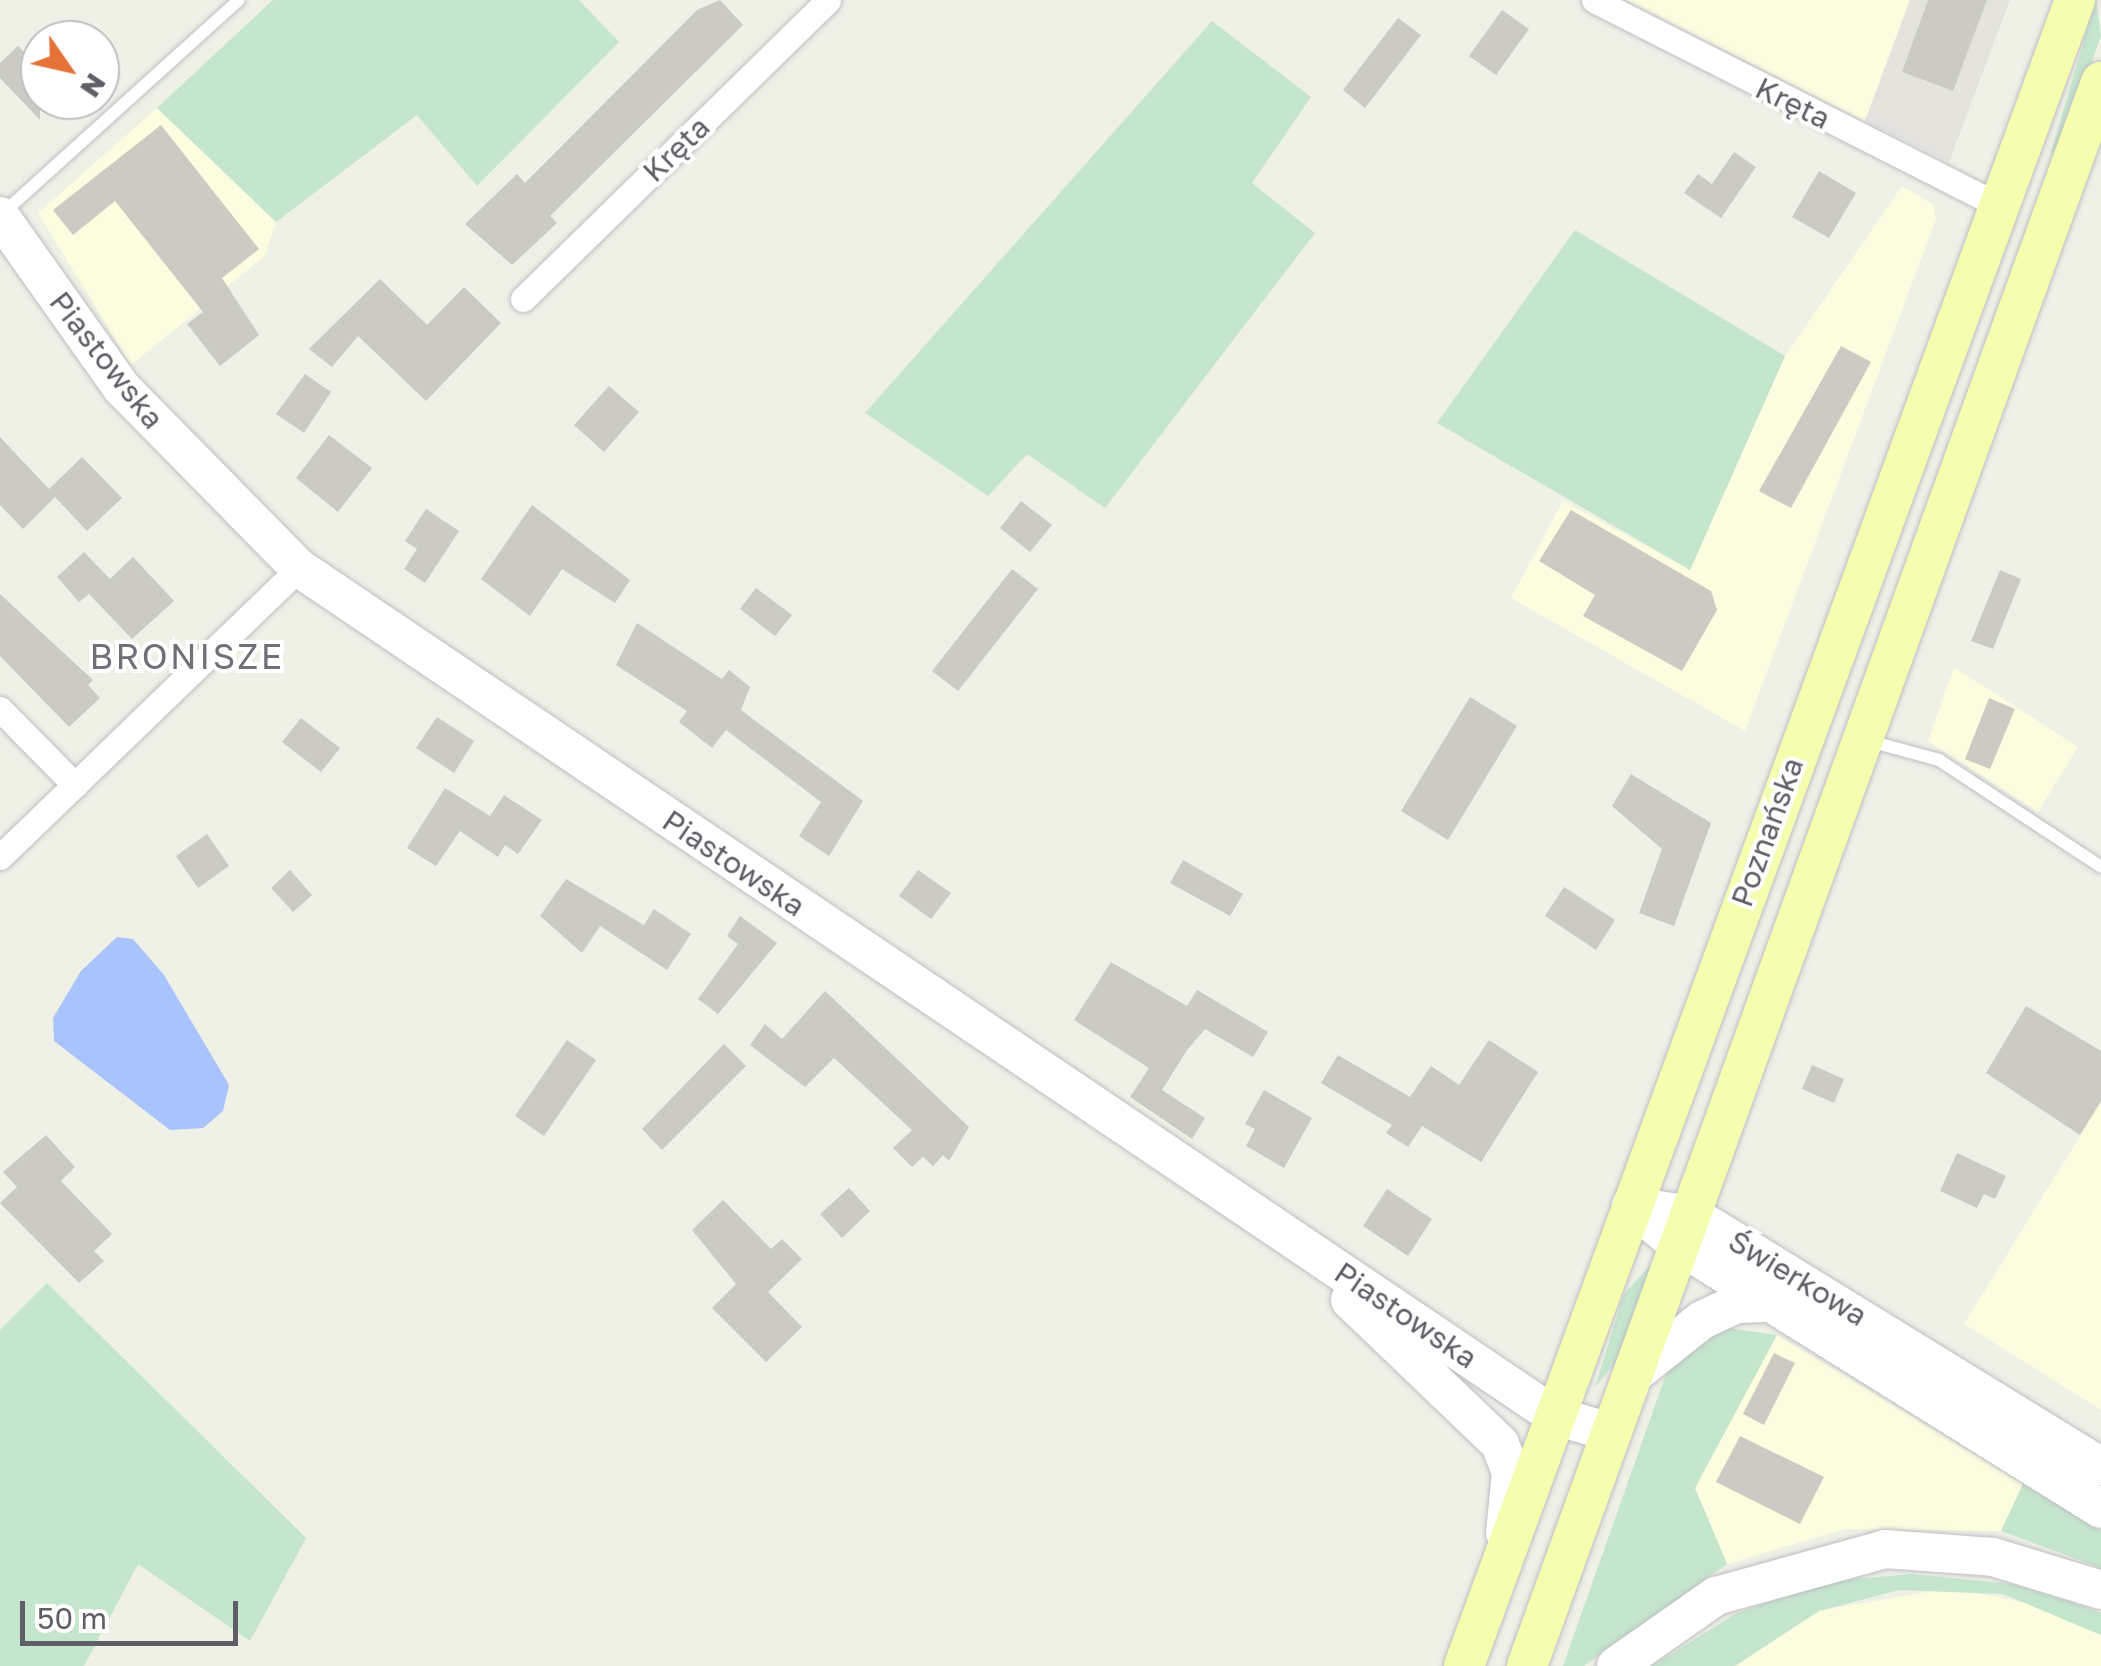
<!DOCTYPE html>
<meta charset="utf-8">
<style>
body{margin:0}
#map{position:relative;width:2101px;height:1666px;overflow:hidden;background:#eff0e6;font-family:"Golos Text",sans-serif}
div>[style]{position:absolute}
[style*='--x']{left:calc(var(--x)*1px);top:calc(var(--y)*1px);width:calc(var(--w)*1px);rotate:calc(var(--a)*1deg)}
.commercial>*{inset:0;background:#fcfdde}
.industrial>*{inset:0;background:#e4e3de}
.green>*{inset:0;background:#c4e6cd}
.water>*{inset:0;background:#a9c3fd}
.building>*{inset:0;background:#cbcbc3}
.roads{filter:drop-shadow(0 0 2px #bebec4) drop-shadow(0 0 2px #bebec4)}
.lane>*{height:12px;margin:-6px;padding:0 6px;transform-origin:6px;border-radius:6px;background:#fff}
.street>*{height:25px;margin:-12.5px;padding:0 12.5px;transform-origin:12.5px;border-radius:12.5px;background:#fff}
.secondary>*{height:38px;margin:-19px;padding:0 19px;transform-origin:19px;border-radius:19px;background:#fff}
.primary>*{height:40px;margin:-20px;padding:0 20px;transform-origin:20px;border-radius:20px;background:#f5fdae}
span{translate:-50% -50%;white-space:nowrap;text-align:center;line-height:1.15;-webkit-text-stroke:8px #fff;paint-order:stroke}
.street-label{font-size:30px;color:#5e5f66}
.quarter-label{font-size:35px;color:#6f7178;letter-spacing:2.5px}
.north{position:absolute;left:20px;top:20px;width:100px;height:100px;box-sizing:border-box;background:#fff;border:2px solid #bfbfc2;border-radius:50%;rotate:124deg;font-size:28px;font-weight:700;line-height:40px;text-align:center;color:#5e5f66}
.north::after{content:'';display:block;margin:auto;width:35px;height:45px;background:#e57237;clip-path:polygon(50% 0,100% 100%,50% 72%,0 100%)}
.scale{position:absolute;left:20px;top:1601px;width:218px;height:45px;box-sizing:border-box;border:5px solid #5e5f66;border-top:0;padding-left:12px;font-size:30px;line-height:35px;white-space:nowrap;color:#5e5f66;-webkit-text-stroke:8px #fff;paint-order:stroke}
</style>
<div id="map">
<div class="commercial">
<div style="clip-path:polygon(1627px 0,1910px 0,1865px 121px)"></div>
<div style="clip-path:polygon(157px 108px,276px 222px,265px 256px,131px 365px,38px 213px)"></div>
<div style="clip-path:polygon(1902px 186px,1933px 204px,1936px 219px,1745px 731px,1511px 598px,1563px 501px,1690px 570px,1785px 356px)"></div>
<div style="clip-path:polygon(1954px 667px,2078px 747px,2038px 812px,1928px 741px)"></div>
<div style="clip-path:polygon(2101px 1102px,2101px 1410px,1964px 1324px)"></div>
<div style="clip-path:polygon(1777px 1335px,2023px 1484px,2001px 1531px,1845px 1529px,1727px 1564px,1695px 1488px)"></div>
<div style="clip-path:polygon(1949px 1588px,2049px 1607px,2101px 1635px,2101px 1666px,1735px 1666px,1819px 1611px)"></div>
</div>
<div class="industrial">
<div style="clip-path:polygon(1910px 0,2010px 0,1949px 162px,1865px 121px)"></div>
</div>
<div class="green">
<div style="clip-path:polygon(273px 0,579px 0,619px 42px,477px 186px,417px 115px,276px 222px,157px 108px)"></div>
<div style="clip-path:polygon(2096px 0,2101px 36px,2059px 155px,2051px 152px)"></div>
<div style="clip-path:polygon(1212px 21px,1311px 97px,1252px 183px,1315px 233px,1105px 508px,1027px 454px,988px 496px,865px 413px)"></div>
<div style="clip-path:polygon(1575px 230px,1785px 356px,1690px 570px,1437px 423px)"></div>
<div style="clip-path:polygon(1656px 1259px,1623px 1354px,1595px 1387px,1624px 1294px)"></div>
<div style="clip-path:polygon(47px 1283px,306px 1538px,250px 1641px,138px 1564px,84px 1666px,0 1666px,0 1330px)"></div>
<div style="clip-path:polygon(1714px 1326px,1777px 1335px,1695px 1488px,1727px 1564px,1584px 1666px,1563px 1666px,1670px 1363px)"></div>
<div style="clip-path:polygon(2023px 1484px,2101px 1531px,2101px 1568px,2001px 1531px)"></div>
<div style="clip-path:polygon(1911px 1574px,2012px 1584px,2077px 1604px,2101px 1613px,2101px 1635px,2003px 1594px,1899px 1590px,1819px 1611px,1735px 1666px,1652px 1666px,1737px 1613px,1832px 1581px)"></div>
</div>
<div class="water">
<div style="clip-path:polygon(117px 937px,133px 939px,164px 975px,229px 1085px,223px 1111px,203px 1128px,170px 1130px,54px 1041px,53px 1018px,81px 971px)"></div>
</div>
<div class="building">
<div style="clip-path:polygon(720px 0,743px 25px,550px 216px,557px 223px,512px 265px,465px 224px,517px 174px,525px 183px,697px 10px)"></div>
<div style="clip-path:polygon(1928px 0,1987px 0,1953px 91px,1902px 72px)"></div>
<div style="clip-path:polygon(1502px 10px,1529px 29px,1496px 75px,1469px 56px)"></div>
<div style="clip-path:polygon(1398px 18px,1421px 35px,1365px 108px,1343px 90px)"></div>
<div style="clip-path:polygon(18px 46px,40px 69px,40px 120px,0 78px,0 63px)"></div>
<div style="clip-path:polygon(161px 125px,259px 249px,222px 278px,259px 335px,220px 366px,187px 324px,203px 312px,115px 201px,73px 235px,53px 210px)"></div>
<div style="clip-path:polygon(1734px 152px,1756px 167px,1721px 218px,1684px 193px,1698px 174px,1712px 184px)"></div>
<div style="clip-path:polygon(1819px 171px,1856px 193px,1829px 238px,1792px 217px)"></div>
<div style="clip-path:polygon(380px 279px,427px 325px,464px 287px,501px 323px,426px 401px,358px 336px,332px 367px,309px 349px)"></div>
<div style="clip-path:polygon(1841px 346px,1871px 362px,1791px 508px,1759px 491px)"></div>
<div style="clip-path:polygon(305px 374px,331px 392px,304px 433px,276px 414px)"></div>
<div style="clip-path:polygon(609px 386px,639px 412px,604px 452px,574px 425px)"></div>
<div style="clip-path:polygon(329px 435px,372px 468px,338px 512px,296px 478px)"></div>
<div style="clip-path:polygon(0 437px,49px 489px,82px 457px,122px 498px,87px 531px,55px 497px,23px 529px,0 505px)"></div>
<div style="clip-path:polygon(1021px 501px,1052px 525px,1030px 552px,1000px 528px)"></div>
<div style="clip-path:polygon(532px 505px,630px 580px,615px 603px,562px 569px,530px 616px,481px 579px)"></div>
<div style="clip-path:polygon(426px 509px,459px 531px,425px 583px,404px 569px,417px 549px,405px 541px)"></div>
<div style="clip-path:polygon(1571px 510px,1711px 591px,1717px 610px,1682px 671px,1583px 616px,1595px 595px,1539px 561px)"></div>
<div style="clip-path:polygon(84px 552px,110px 579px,133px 557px,174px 601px,132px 639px,89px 594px,79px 602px,57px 577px)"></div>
<div style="clip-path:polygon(1012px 569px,1038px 589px,958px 691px,932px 671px)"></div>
<div style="clip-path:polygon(2000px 570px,2021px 579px,1993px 649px,1971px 641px)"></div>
<div style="clip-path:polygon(756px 588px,792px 615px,775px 636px,740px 609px)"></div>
<div style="clip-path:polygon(0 594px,93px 680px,88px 685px,100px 698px,69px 727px,0 656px)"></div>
<div style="clip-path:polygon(637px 623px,722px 679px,729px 670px,750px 687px,741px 710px,863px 801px,829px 856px,799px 836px,821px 802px,726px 730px,712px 748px,679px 722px,687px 711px,616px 665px)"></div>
<div style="clip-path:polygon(1470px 697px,1517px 726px,1448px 840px,1401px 811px)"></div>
<div style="clip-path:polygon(1989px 698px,2015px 709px,1990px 769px,1965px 759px)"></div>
<div style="clip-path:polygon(437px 717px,474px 741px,454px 773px,416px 748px)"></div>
<div style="clip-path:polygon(301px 718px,340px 748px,321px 772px,282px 742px)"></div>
<div style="clip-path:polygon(1631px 774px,1711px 823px,1674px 926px,1639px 913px,1662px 849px,1612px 806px)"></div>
<div style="clip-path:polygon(445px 788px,490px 816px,504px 795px,542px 820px,518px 854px,505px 845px,498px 857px,460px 831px,436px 866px,407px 848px)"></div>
<div style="clip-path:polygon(207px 834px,229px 866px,198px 888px,176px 856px)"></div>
<div style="clip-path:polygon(1183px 860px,1243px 894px,1230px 916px,1170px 883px)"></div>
<div style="clip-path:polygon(290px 870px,312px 895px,293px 912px,271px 888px)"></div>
<div style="clip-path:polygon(918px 870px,951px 893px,931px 919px,899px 896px)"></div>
<div style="clip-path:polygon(566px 879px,644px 925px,654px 909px,691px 934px,667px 970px,600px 926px,582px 953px,540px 916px)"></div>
<div style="clip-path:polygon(1564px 887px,1615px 920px,1596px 950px,1545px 916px)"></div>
<div style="clip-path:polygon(740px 916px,777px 943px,718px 1014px,698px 999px,738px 944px,727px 936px)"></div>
<div style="clip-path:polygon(1111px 962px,1187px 1006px,1197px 990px,1268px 1032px,1253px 1057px,1205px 1029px,1187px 1050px,1162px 1090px,1205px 1118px,1192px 1139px,1130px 1097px,1149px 1068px,1074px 1020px)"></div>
<div style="clip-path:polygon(825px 991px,969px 1127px,949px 1161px,943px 1155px,933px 1166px,923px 1157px,912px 1167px,893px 1148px,912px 1130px,834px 1058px,805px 1087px,750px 1045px,765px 1024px,782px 1039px)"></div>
<div style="clip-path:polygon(2026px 1006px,2101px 1051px,2101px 1101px,2080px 1135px,1986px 1073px)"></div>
<div style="clip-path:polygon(567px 1040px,596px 1060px,544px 1136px,515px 1116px)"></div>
<div style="clip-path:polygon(1489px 1040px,1538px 1072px,1481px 1162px,1422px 1126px,1408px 1147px,1386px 1133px,1392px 1125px,1321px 1083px,1338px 1055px,1410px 1097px,1431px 1066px,1459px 1085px)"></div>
<div style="clip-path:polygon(724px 1044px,746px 1066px,662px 1150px,642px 1129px)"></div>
<div style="clip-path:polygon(1812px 1065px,1844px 1079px,1834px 1103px,1802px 1089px)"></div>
<div style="clip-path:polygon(1264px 1090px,1312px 1118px,1284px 1168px,1246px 1146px,1255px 1129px,1245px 1124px)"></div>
<div style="clip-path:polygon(46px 1135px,75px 1167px,61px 1181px,112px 1234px,94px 1251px,104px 1261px,79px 1283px,0 1203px,17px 1187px,3px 1172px)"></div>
<div style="clip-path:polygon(1957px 1153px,2006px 1176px,1995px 1199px,1984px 1194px,1977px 1208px,1940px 1191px)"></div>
<div style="clip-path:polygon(849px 1188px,870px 1211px,842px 1238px,820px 1214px)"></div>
<div style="clip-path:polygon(1387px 1189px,1432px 1219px,1408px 1256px,1363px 1226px)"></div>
<div style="clip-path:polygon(723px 1200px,771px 1249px,782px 1239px,802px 1259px,768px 1292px,802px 1327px,766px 1362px,712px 1308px,736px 1284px,692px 1230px)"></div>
<div style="clip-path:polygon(1774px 1353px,1795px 1363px,1764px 1425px,1743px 1414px)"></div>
<div style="clip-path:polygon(1740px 1436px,1824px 1477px,1800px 1524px,1716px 1482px)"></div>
</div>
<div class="roads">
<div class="lane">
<div style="--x:2;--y:214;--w:319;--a:-42.1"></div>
<div style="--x:1866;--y:740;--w:76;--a:15.3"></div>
<div style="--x:1939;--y:760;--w:194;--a:33.4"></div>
</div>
<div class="street">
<div style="--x:1594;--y:0;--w:449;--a:26.9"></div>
<div style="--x:523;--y:299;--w:427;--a:-44.4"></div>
<div style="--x:0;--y:709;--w:107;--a:45.4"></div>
<div style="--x:0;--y:857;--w:416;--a:-44"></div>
</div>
<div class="secondary">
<div style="--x:0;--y:216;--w:209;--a:54.7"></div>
<div style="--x:121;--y:387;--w:254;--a:45.5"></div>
<div style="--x:299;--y:568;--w:1515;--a:34.03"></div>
<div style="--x:1555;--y:1416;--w:60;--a:16.3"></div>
<div style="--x:1631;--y:1206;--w:63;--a:39.2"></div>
<div style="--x:1680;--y:1246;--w:496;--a:32"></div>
<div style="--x:1631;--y:1206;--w:62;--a:8.4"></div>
<div style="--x:1692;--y:1215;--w:480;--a:31.6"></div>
<div style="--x:1350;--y:1300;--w:208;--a:43.8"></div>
<div style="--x:1500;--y:1444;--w:31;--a:69"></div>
<div style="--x:1511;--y:1473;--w:60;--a:95.7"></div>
<div style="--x:1633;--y:1375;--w:88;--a:-38.6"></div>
<div style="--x:1702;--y:1320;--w:38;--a:-25"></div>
<div style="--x:1736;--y:1304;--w:36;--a:-2"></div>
<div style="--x:1616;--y:1666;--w:122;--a:-35"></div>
<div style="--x:1716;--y:1596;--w:175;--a:-15.5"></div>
<div style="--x:1885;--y:1549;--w:108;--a:4.2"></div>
<div style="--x:1993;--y:1557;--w:113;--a:17"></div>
</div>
<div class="primary">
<div style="--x:1464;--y:1666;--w:1775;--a:-69.86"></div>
<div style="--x:1527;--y:1666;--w:1685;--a:-70.08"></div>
</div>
</div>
<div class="street-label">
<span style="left:1793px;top:103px;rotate:26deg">Kręta</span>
<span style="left:676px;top:149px;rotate:-44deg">Kręta</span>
<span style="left:107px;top:360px;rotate:52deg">Piastowska</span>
<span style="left:1767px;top:832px;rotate:-70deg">Poznańska</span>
<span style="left:734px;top:863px;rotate:34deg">Piastowska</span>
<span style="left:1798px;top:1278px;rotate:31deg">Świerkowa</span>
<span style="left:1406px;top:1315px;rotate:34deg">Piastowska</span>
</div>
<div class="quarter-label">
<span style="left:187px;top:656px">BRONISZE</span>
</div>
<div class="north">N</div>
<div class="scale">50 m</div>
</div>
